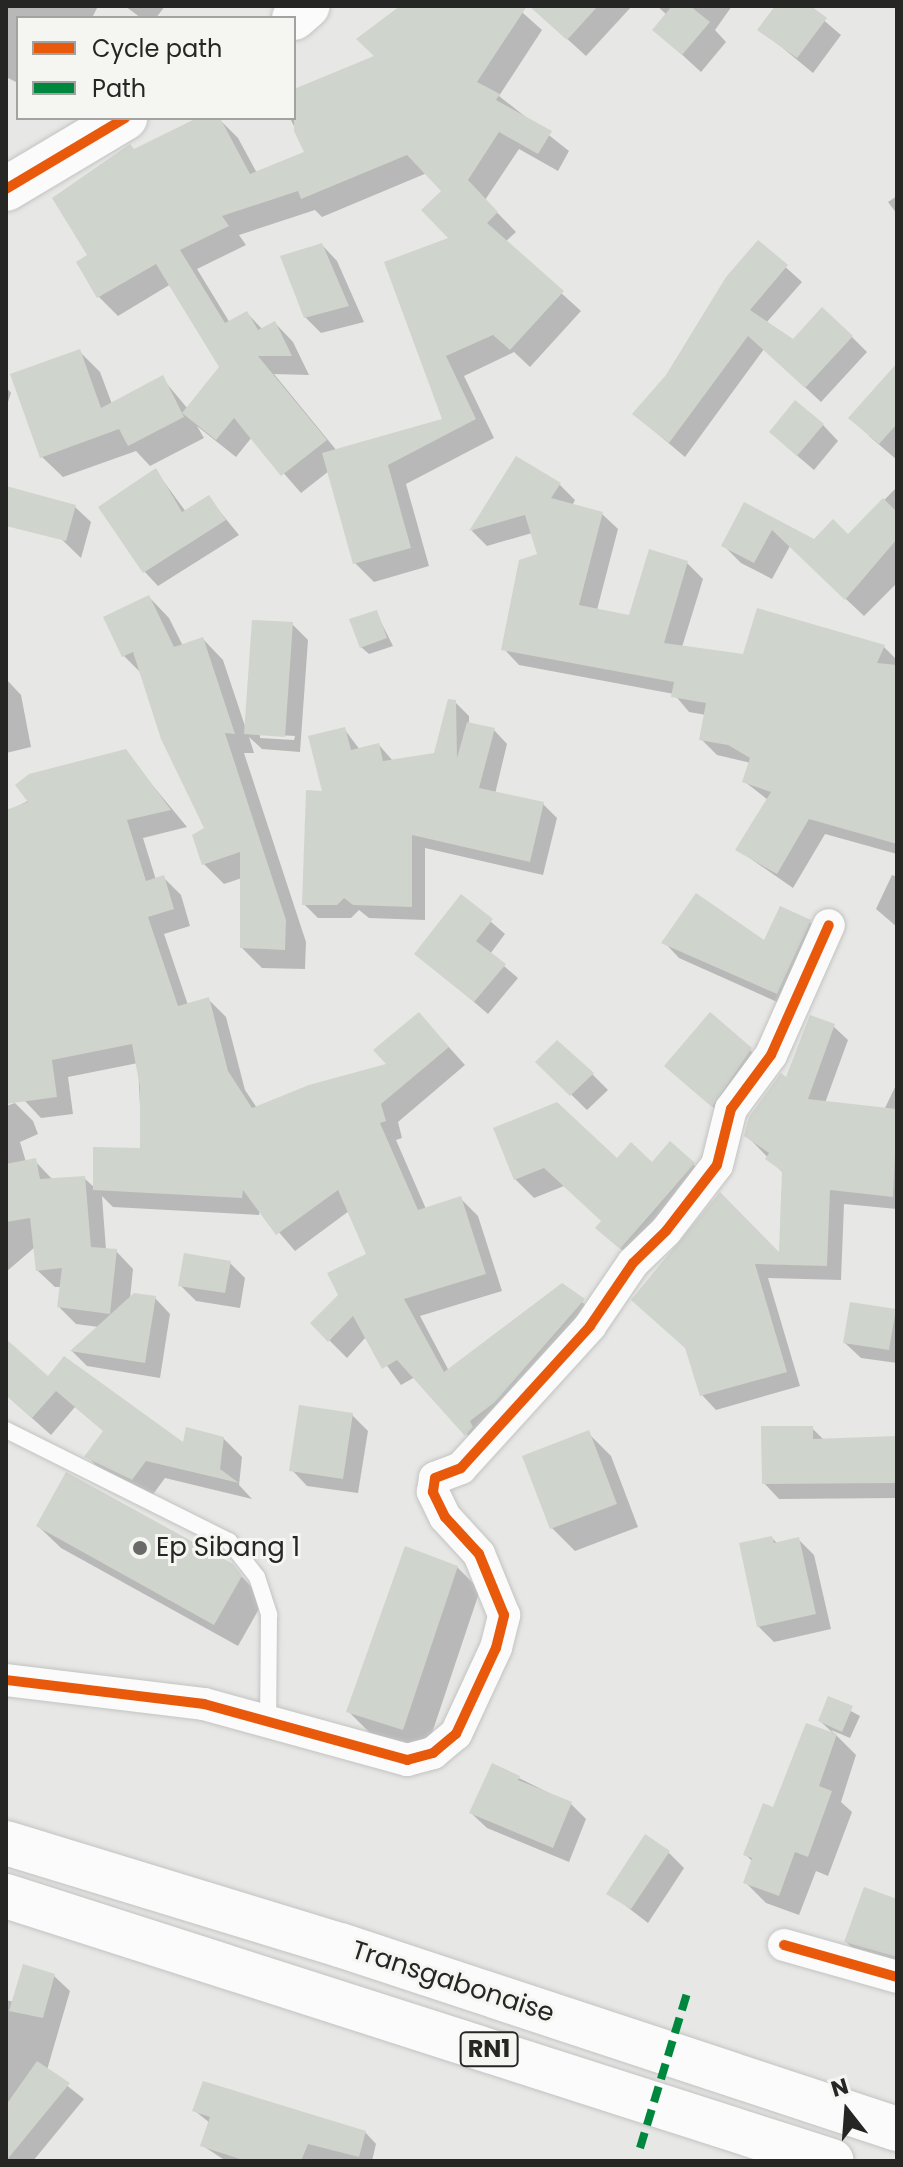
<!DOCTYPE html>
<style>
body{margin:0}
#map{position:relative;width:903px;height:2167px;overflow:hidden;background:#e7e7e6;font-family:Poppins,sans-serif}
div>[style]{position:absolute}
[style*='--x']{left:calc(var(--x)*1px);top:calc(var(--y)*1px);width:calc(var(--w)*1px);rotate:calc(var(--a)*1deg)}
.shadow>*{inset:0;background:#0003}
.building>*{inset:0;background:#cfd4cd}
.roads{filter:drop-shadow(0 0 2px #c3c3c2) drop-shadow(0 0 2px #c3c3c2)}
.lane>*{height:16px;margin:-8px;padding:0 8px;transform-origin:8px;border-radius:8px;background:#fbfbfb}
.street>*{height:32px;margin:-16px;padding:0 16px;transform-origin:16px;border-radius:16px;background:#fbfbfb}
.secondary>*{height:44px;margin:-22px;padding:0 22px;transform-origin:22px;border-radius:22px;background:#fbfbfb}
.highway>*{height:44px;margin:-22px;padding:0 22px;transform-origin:22px;border-radius:22px;background:#fbfbfb}
.quiet>*{height:8px;margin-top:-4px;transform-origin:0;background:repeating-linear-gradient(90deg,#00873e 0 16px,transparent 0 24px)}
.cycleway>*{height:10px;margin:-5px;padding:0 5px;transform-origin:5px;border-radius:5px;background:#e8590c}
.dots>*{width:22px;height:22px;translate:-50% -50%;box-sizing:border-box;border:4px solid #f5f5f2;border-radius:50%}
span{translate:-50% -50%;white-space:nowrap;text-align:center;line-height:1.15;-webkit-text-stroke:6px #f5f5f2;paint-order:stroke}
.shield-label span{padding:2px 6px;background:#f5f5f2;border:2px solid;border-radius:6px;-webkit-text-stroke-width:0}
.shield-label{font-size:24px;color:#262625;font-weight:700}
.poi-label{font-size:26px;color:#262625}
.left{translate:0 -50%;text-align:left}
.street-label{font-size:26px;color:#262625}
.frame{position:absolute;inset:0;border:8px solid #262625;pointer-events:none}
.legend{position:absolute;left:16px;top:16px;width:280px;height:104px;box-sizing:border-box;background:#f5f5f2;border:2px solid #a2a2a0;margin:0;padding:10px 14px;list-style:none;font-size:24px;color:#262625}
.legend li{display:flex;align-items:center;gap:16px;height:40px}
.legend b{width:40px;border:2px solid #a2a2a0}
.north{position:absolute;left:807px;top:2071px;width:80px;height:80px;-webkit-text-stroke:6px #f5f5f2;paint-order:stroke;rotate:343deg;font-size:22px;font-weight:700;line-height:32px;text-align:center;color:#262625}
.north::after{content:'';display:block;margin:auto;width:28px;height:36px;background:#262625;clip-path:polygon(50% 0,100% 100%,50% 72%,0 100%)}
</style>
<div id="map">
<div class="shadow">
<div style="clip-path:polygon(6px 6px,98px 6px,92px 18px,18px 18px,18px 83px,6px 77px)"></div>
<div style="clip-path:polygon(125px 6px,165px 6px,156px 18px,141px 18px)"></div>
<div style="clip-path:polygon(evenodd,422px 6px,515px 6px,542px 30px,499px 96px,569px 151px,558px 171px,519px 149px,485px 200px,516px 232px,505px 242px,581px 311px,530px 367px,514px 352px,464px 376px,494px 438px,406px 484px,429px 566px,374px 582px,355px 563px,329px 471px,301px 493px,252px 437px,236px 457px,197px 426px,204px 438px,150px 466px,136px 451px,63px 477px,42px 457px,79px 351px,100px 372px,112px 404px,162px 378px,188px 409px,222px 367px,171px 284px,118px 316px,99px 297px,90px 256px,135px 151px,219px 119px,238px 138px,257px 173px,307px 153px,290px 118px,294px 118px,294px 91px,376px 57px,422px 6px,427px 173px,444px 191px,451px 239px,387px 263px,445px 420px,337px 451px,274px 374px,309px 375px,293px 342px,275px 323px,263px 330px,247px 313px,230px 323px,197px 269px,246px 245px,239px 235px,315px 210px,322px 217px,427px 173px)"></div>
<div style="clip-path:polygon(531px 6px,632px 6px,586px 56px)"></div>
<div style="clip-path:polygon(657px 6px,732px 6px,715px 30px,726px 42px,701px 72px,655px 30px,667px 15px)"></div>
<div style="clip-path:polygon(778px 6px,807px 6px,841px 35px,813px 73px,760px 29px)"></div>
<div style="clip-path:polygon(897px 196px,897px 214px,888px 202px)"></div>
<div style="clip-path:polygon(759px 243px,802px 282px,766px 323px,793px 341px,852px 337px,867px 352px,821px 402px,764px 349px,685px 457px,634px 414px,667px 376px)"></div>
<div style="clip-path:polygon(322px 245px,337px 261px,364px 322px,321px 333px,305px 317px)"></div>
<div style="clip-path:polygon(897px 366px,897px 460px,869px 436px)"></div>
<div style="clip-path:polygon(6px 387px,11px 393px,6px 408px)"></div>
<div style="clip-path:polygon(823px 425px,838px 441px,814px 470px,787px 447px)"></div>
<div style="clip-path:polygon(517px 458px,560px 485px,575px 500px,572px 506px,602px 514px,618px 529px,597px 610px,631px 617px,687px 563px,703px 579px,682px 647px,744px 656px,884px 647px,897px 660px,897px 854px,825px 834px,793px 888px,738px 850px,768px 800px,745px 782px,751px 763px,717px 755px,701px 739px,706px 715px,689px 712px,674px 694px,519px 665px,504px 649px,539px 555px,532px 533px,487px 546px,472px 531px)"></div>
<div style="clip-path:polygon(156px 471px,186px 512px,208px 497px,239px 535px,158px 586px,144px 571px)"></div>
<div style="clip-path:polygon(896px 488px,897px 583px,864px 616px,790px 546px,772px 579px,741px 563px,723px 545px,745px 505px,814px 542px,848px 537px)"></div>
<div style="clip-path:polygon(22px 501px,75px 507px,91px 522px,81px 558px)"></div>
<div style="clip-path:polygon(evenodd,149px 597px,169px 618px,183px 646px,203px 639px,223px 660px,246px 729px,292px 624px,308px 640px,300px 752px,262px 749px,249px 737px,254px 753px,244px 753px,306px 942px,305px 969px,262px 968px,242px 948px,242px 878px,224px 884px,204px 864px,207px 828px,142px 674px,124px 656px,149px 597px,260px 734px,295px 736px,294px 740px,260px 738px,260px 734px)"></div>
<div style="clip-path:polygon(376px 612px,393px 646px,369px 654px,361px 647px)"></div>
<div style="clip-path:polygon(6px 679px,21px 695px,31px 747px,6px 753px)"></div>
<div style="clip-path:polygon(455px 702px,469px 716px,469px 724px,494px 730px,507px 744px,495px 794px,543px 804px,557px 818px,543px 875px,425px 848px,425px 920px,369px 918px,359px 910px,351px 918px,318px 918px,304px 904px,324px 793px,345px 730px,360px 750px,379px 745px,393px 761px,436px 755px)"></div>
<div style="clip-path:polygon(125px 752px,187px 827px,143px 838px,156px 880px,163px 877px,181px 895px,190px 926px,164px 934px,188px 1005px,209px 1000px,226px 1017px,245px 1090px,257px 1108px,389px 1065px,419px 1014px,465px 1065px,398px 1122px,402px 1138px,396px 1140px,426px 1209px,460px 1198px,478px 1216px,502px 1291px,420px 1316px,449px 1371px,562px 1285px,601px 1318px,483px 1452px,415px 1377px,401px 1385px,366px 1337px,347px 1358px,312px 1323px,340px 1296px,369px 1255px,349px 1211px,295px 1251px,260px 1210px,259px 1215px,113px 1207px,102px 1196px,106px 1250px,116px 1251px,133px 1269px,130px 1299px,155px 1298px,170px 1314px,160px 1378px,87px 1366px,72px 1351px,99px 1327px,76px 1324px,59px 1307px,61px 1287px,55px 1287px,37px 1270px,35px 1247px,6px 1272px,6px 1106px,15px 1103px,33px 1121px,38px 1134px,20px 1142px,26px 1162px,35px 1161px,53px 1180px,84px 1178px,95px 1188px,142px 1150px,138px 1063px,68px 1077px,73px 1114px,41px 1118px,24px 1100px,6px 1057px,6px 812px)"></div>
<div style="clip-path:polygon(892px 875px,897px 877px,897px 927px,876px 909px)"></div>
<div style="clip-path:polygon(467px 901px,505px 934px,490px 954px,518px 978px,488px 1014px,417px 953px)"></div>
<div style="clip-path:polygon(809px 921px,825px 937px,793px 1009px,679px 958px,664px 942px,765px 943px)"></div>
<div style="clip-path:polygon(710px 1015px,767px 1065px,729px 1121px,667px 1066px)"></div>
<div style="clip-path:polygon(833px 1026px,848px 1040px,825px 1103px,884px 1110px,897px 1083px,897px 1209px,844px 1204px,841px 1280px,768px 1278px,800px 1386px,716px 1410px,702px 1395px,688px 1349px,634px 1299px,781px 1256px,784px 1174px,746px 1135px)"></div>
<div style="clip-path:polygon(538px 1062px,592px 1074px,608px 1090px,587px 1110px)"></div>
<div style="clip-path:polygon(495px 1129px,617px 1161px,693px 1164px,712px 1183px,640px 1267px,598px 1227px,603px 1221px,564px 1186px,534px 1198px,515px 1179px)"></div>
<div style="clip-path:polygon(230px 1263px,245px 1278px,240px 1308px,196px 1301px,180px 1285px)"></div>
<div style="clip-path:polygon(895px 1310px,897px 1363px,861px 1358px,845px 1343px)"></div>
<div style="clip-path:polygon(6px 1342px,49px 1379px,184px 1445px,223px 1438px,242px 1457px,239px 1485px,252px 1499px,165px 1478px,151px 1497px,105px 1475px,87px 1456px,105px 1432px,75px 1407px,51px 1435px,6px 1395px)"></div>
<div style="clip-path:polygon(352px 1415px,368px 1431px,358px 1493px,307px 1486px,292px 1470px)"></div>
<div style="clip-path:polygon(812px 1428px,825px 1441px,897px 1438px,897px 1498px,779px 1499px,764px 1483px)"></div>
<div style="clip-path:polygon(588px 1433px,611px 1456px,638px 1527px,575px 1551px,552px 1528px)"></div>
<div style="clip-path:polygon(38px 1526px,232px 1566px,264px 1600px,238px 1646px,61px 1548px)"></div>
<div style="clip-path:polygon(772px 1538px,778px 1544px,798px 1539px,814px 1555px,831px 1629px,774px 1642px,758px 1626px)"></div>
<div style="clip-path:polygon(457px 1567px,480px 1590px,426px 1751px,372px 1735px,349px 1712px)"></div>
<div style="clip-path:polygon(829px 1699px,860px 1716px,850px 1738px,831px 1730px,856px 1755px,841px 1802px,852px 1812px,828px 1876px,816px 1871px,799px 1915px,766px 1903px,746px 1883px,753px 1862px,746px 1855px,834px 1734px,820px 1721px)"></div>
<div style="clip-path:polygon(519px 1778px,571px 1804px,586px 1819px,569px 1862px,487px 1828px,471px 1813px)"></div>
<div style="clip-path:polygon(668px 1852px,684px 1868px,648px 1923px,609px 1893px)"></div>
<div style="clip-path:polygon(897px 1901px,897px 1967px,862px 1957px,846px 1942px)"></div>
<div style="clip-path:polygon(54px 1976px,70px 1991px,47px 2070px,84px 2099px,33px 2161px,6px 2161px,6px 2000px,14px 2002px)"></div>
<div style="clip-path:polygon(195px 2111px,365px 2132px,376px 2144px,372px 2161px,226px 2161px,203px 2146px,210px 2123px)"></div>
</div>
<div class="building">
<div style="clip-path:polygon(400px 6px,527px 6px,477px 82px,500px 94px,496px 100px,552px 131px,538px 154px,499px 132px,468px 180px,498px 212px,487px 223px,564px 291px,510px 350px,493px 335px,446px 356px,476px 419px,388px 465px,411px 548px,353px 564px,322px 453px,442px 419px,384px 262px,448px 238px,421px 210px,441px 191px,407px 155px,301px 199px,298px 191px,222px 216px,229px 226px,180px 250px,225px 323px,247px 311px,258px 330px,275px 321px,292px 356px,258px 356px,327px 440px,281px 476px,234px 418px,216px 440px,182px 413px,219px 367px,156px 264px,97px 298px,76px 262px,87px 255px,52px 198px,130px 144px,134px 149px,197px 118px,220px 118px,250px 174px,304px 152px,294px 131px,294px 89px,374px 56px,356px 39px)"></div>
<div style="clip-path:polygon(529px 6px,598px 6px,567px 40px)"></div>
<div style="clip-path:polygon(672px 6px,690px 6px,710px 22px,682px 55px,652px 30px)"></div>
<div style="clip-path:polygon(775px 6px,811px 6px,827px 18px,797px 58px,757px 30px)"></div>
<div style="clip-path:polygon(758px 240px,788px 265px,750px 310px,793px 339px,822px 307px,853px 336px,805px 388px,748px 336px,669px 443px,632px 414px,666px 375px,726px 277px)"></div>
<div style="clip-path:polygon(322px 243px,349px 306px,304px 318px,280px 256px)"></div>
<div style="clip-path:polygon(80px 349px,101px 408px,163px 375px,184px 417px,128px 446px,119px 429px,40px 458px,10px 374px)"></div>
<div style="clip-path:polygon(897px 363px,897px 424px,879px 444px,848px 418px)"></div>
<div style="clip-path:polygon(795px 400px,824px 424px,797px 456px,769px 432px)"></div>
<div style="clip-path:polygon(516px 456px,561px 483px,551px 498px,603px 512px,579px 605px,629px 615px,649px 549px,688px 561px,664px 643px,743px 654px,757px 608px,885px 645px,877px 663px,897px 665px,897px 844px,809px 819px,777px 874px,735px 850px,771px 792px,742px 782px,750px 758px,728px 745px,699px 740px,706px 703px,671px 697px,674px 682px,501px 650px,519px 560px,537px 554px,525px 515px,469px 531px)"></div>
<div style="clip-path:polygon(156px 468px,182px 512px,209px 495px,226px 520px,143px 573px,98px 507px)"></div>
<div style="clip-path:polygon(6px 486px,76px 505px,66px 541px,6px 526px)"></div>
<div style="clip-path:polygon(883px 498px,897px 512px,897px 539px,845px 600px,772px 530px,754px 563px,721px 546px,744px 502px,814px 539px,833px 519px,848px 534px)"></div>
<div style="clip-path:polygon(149px 595px,174px 647px,203px 637px,235px 734px,225px 733px,286px 920px,285px 950px,240px 948px,240px 852px,202px 865px,192px 835px,204px 828px,161px 739px,133px 652px,122px 657px,103px 617px)"></div>
<div style="clip-path:polygon(377px 610px,387px 638px,360px 648px,349px 619px)"></div>
<div style="clip-path:polygon(252px 620px,293px 622px,285px 737px,244px 734px)"></div>
<div style="clip-path:polygon(448px 699px,456px 700px,457px 758px,467px 722px,495px 728px,479px 788px,544px 802px,530px 862px,412px 835px,412px 907px,353px 905px,344px 898px,337px 905px,302px 905px,306px 790px,322px 791px,308px 736px,345px 727px,351px 750px,379px 743px,383px 761px,434px 753px)"></div>
<div style="clip-path:polygon(126px 749px,171px 810px,127px 820px,146px 881px,164px 875px,174px 909px,148px 917px,178px 1006px,209px 997px,228px 1071px,252px 1108px,309px 1085px,386px 1064px,373px 1050px,419px 1012px,449px 1047px,381px 1104px,386px 1121px,380px 1123px,418px 1210px,461px 1196px,486px 1274px,404px 1299px,444px 1372px,562px 1283px,585px 1299px,495px 1402px,470px 1421px,473px 1427px,465px 1436px,397px 1360px,382px 1369px,353px 1316px,328px 1342px,310px 1323px,338px 1295px,327px 1273px,366px 1254px,338px 1190px,276px 1235px,243px 1190px,242px 1198px,93px 1190px,93px 1147px,140px 1148px,140px 1087px,132px 1044px,52px 1060px,57px 1097px,6px 1104px,6px 810px,28px 802px,15px 785px,29px 774px)"></div>
<div style="clip-path:polygon(696px 893px,764px 940px,780px 906px,811px 920px,777px 994px,661px 943px)"></div>
<div style="clip-path:polygon(461px 894px,493px 919px,476px 941px,506px 964px,474px 1002px,414px 954px)"></div>
<div style="clip-path:polygon(710px 1012px,752px 1048px,712px 1107px,664px 1066px)"></div>
<div style="clip-path:polygon(810px 1015px,835px 1024px,808px 1099px,897px 1109px,893px 1197px,830px 1190px,827px 1266px,755px 1264px,787px 1372px,700px 1396px,685px 1348px,631px 1300px,720px 1192px,779px 1252px,782px 1171px,765px 1159px,769px 1153px,744px 1136px,749px 1117px,781px 1073px,786px 1077px)"></div>
<div style="clip-path:polygon(557px 1040px,594px 1073px,570px 1096px,535px 1062px)"></div>
<div style="clip-path:polygon(557px 1102px,617px 1158px,631px 1142px,652px 1162px,670px 1141px,695px 1163px,620px 1249px,595px 1228px,601px 1221px,544px 1168px,514px 1180px,493px 1128px)"></div>
<div style="clip-path:polygon(36px 1158px,40px 1179px,85px 1176px,91px 1247px,117px 1249px,110px 1314px,57px 1307px,62px 1268px,36px 1271px,30px 1218px,6px 1222px,6px 1164px)"></div>
<div style="clip-path:polygon(184px 1253px,231px 1261px,225px 1293px,178px 1286px)"></div>
<div style="clip-path:polygon(134px 1293px,156px 1296px,145px 1363px,70px 1351px)"></div>
<div style="clip-path:polygon(850px 1302px,896px 1309px,889px 1350px,843px 1343px)"></div>
<div style="clip-path:polygon(6px 1339px,48px 1376px,64px 1356px,183px 1442px,186px 1427px,224px 1437px,220px 1469px,239px 1483px,146px 1461px,132px 1480px,84px 1457px,103px 1431px,56px 1391px,32px 1418px,6px 1395px)"></div>
<div style="clip-path:polygon(299px 1405px,353px 1413px,343px 1479px,289px 1471px)"></div>
<div style="clip-path:polygon(761px 1426px,813px 1426px,813px 1439px,897px 1436px,897px 1483px,762px 1484px)"></div>
<div style="clip-path:polygon(589px 1430px,617px 1504px,550px 1529px,522px 1456px)"></div>
<div style="clip-path:polygon(66px 1472px,233px 1564px,242px 1576px,214px 1625px,36px 1526px)"></div>
<div style="clip-path:polygon(772px 1536px,774px 1543px,799px 1537px,816px 1614px,757px 1627px,739px 1543px)"></div>
<div style="clip-path:polygon(405px 1546px,458px 1566px,403px 1730px,346px 1712px)"></div>
<div style="clip-path:polygon(828px 1696px,853px 1706px,842px 1732px,818px 1721px)"></div>
<div style="clip-path:polygon(806px 1723px,837px 1734px,819px 1786px,832px 1791px,808px 1857px,795px 1852px,779px 1896px,743px 1883px,752px 1858px,743px 1855px,763px 1803px,773px 1807px)"></div>
<div style="clip-path:polygon(492px 1763px,520px 1776px,518px 1780px,572px 1802px,553px 1848px,469px 1813px)"></div>
<div style="clip-path:polygon(645px 1834px,670px 1851px,631px 1909px,606px 1894px)"></div>
<div style="clip-path:polygon(864px 1887px,897px 1899px,897px 1957px,844px 1942px)"></div>
<div style="clip-path:polygon(23px 1964px,55px 1974px,43px 2018px,9px 2011px)"></div>
<div style="clip-path:polygon(37px 2061px,70px 2083px,6px 2161px,6px 2105px)"></div>
<div style="clip-path:polygon(203px 2081px,366px 2131px,359px 2157px,308px 2144px,301px 2161px,246px 2161px,200px 2146px,210px 2117px,192px 2111px)"></div>
</div>
<div class="roads">
<div class="lane">
<div style="--x:6;--y:1430;--w:249;--a:26.5"></div>
<div style="--x:229;--y:1541;--w:46;--a:52.1"></div>
<div style="--x:257;--y:1577;--w:40;--a:72"></div>
<div style="--x:269;--y:1615;--w:105;--a:90.5"></div>
</div>
<div class="street">
<div style="--x:6;--y:1680;--w:199;--a:6.9"></div>
<div style="--x:204;--y:1704;--w:211;--a:15.4"></div>
<div style="--x:407;--y:1760;--w:27;--a:-15"></div>
<div style="--x:433;--y:1753;--w:30;--a:-40"></div>
<div style="--x:456;--y:1734;--w:95;--a:-65.1"></div>
<div style="--x:496;--y:1648;--w:34;--a:-76"></div>
<div style="--x:504;--y:1615;--w:66;--a:-112.3"></div>
<div style="--x:479;--y:1554;--w:50;--a:-132.6"></div>
<div style="--x:445;--y:1517;--w:28;--a:-116"></div>
<div style="--x:433;--y:1492;--w:14;--a:-82"></div>
<div style="--x:435;--y:1478;--w:28;--a:-21"></div>
<div style="--x:461;--y:1468;--w:192;--a:-47.7"></div>
<div style="--x:590;--y:1326;--w:76;--a:-55.7"></div>
<div style="--x:633;--y:1263;--w:46;--a:-44.1"></div>
<div style="--x:666;--y:1231;--w:83;--a:-52.3"></div>
<div style="--x:717;--y:1165;--w:58;--a:-76"></div>
<div style="--x:731;--y:1109;--w:67;--a:-53.5"></div>
<div style="--x:771;--y:1055;--w:142;--a:-66"></div>
<div style="--x:784;--y:1945;--w:117;--a:15.8"></div>
</div>
<div class="secondary">
<div style="--x:294;--y:18;--w:18;--a:-41"></div>
<div style="--x:6;--y:189;--w:139;--a:-30.8"></div>
</div>
<div class="highway">
<div style="--x:6;--y:1843;--w:349;--a:17"></div>
<div style="--x:340;--y:1945;--w:587;--a:18.28"></div>
<div style="--x:6;--y:1896;--w:867;--a:17.79"></div>
</div>
</div>
<div class="quiet">
<div style="--x:640;--y:2148;--w:162;--a:-73.1"></div>
</div>
<div class="cycleway">
<div style="--x:6;--y:189;--w:139;--a:-30.8"></div>
<div style="--x:6;--y:1680;--w:199;--a:6.9"></div>
<div style="--x:204;--y:1704;--w:211;--a:15.4"></div>
<div style="--x:407;--y:1760;--w:27;--a:-15"></div>
<div style="--x:433;--y:1753;--w:30;--a:-40"></div>
<div style="--x:456;--y:1734;--w:95;--a:-65.1"></div>
<div style="--x:496;--y:1648;--w:34;--a:-76"></div>
<div style="--x:504;--y:1615;--w:66;--a:-112.3"></div>
<div style="--x:479;--y:1554;--w:50;--a:-132.6"></div>
<div style="--x:445;--y:1517;--w:28;--a:-116"></div>
<div style="--x:433;--y:1492;--w:14;--a:-82"></div>
<div style="--x:435;--y:1478;--w:28;--a:-21"></div>
<div style="--x:461;--y:1468;--w:192;--a:-47.7"></div>
<div style="--x:590;--y:1326;--w:76;--a:-55.7"></div>
<div style="--x:633;--y:1263;--w:46;--a:-44.1"></div>
<div style="--x:666;--y:1231;--w:83;--a:-52.3"></div>
<div style="--x:717;--y:1165;--w:58;--a:-76"></div>
<div style="--x:731;--y:1109;--w:67;--a:-53.5"></div>
<div style="--x:771;--y:1055;--w:142;--a:-66"></div>
<div style="--x:784;--y:1945;--w:117;--a:15.8"></div>
</div>
<div class="dots">
<div style="left:140px;top:1548px;background:#6a6a69"></div>
</div>
<div class="shield-label">
<span style="left:489px;top:2049px">RN1</span>
</div>
<div class="poi-label">
<span class="left" style="left:156px;top:1548px">Ep Sibang 1</span>
</div>
<div class="street-label">
<span style="left:453px;top:1982px;rotate:18deg">Transgabonaise</span>
</div>
<div class="frame"></div>
<ul class="legend">
<li><b style="height:10px;background:#e8590c"></b>Cycle path</li>
<li><b style="height:10px;background:#00873e"></b>Path</li>
</ul>
<div class="north">N</div>
</div>
